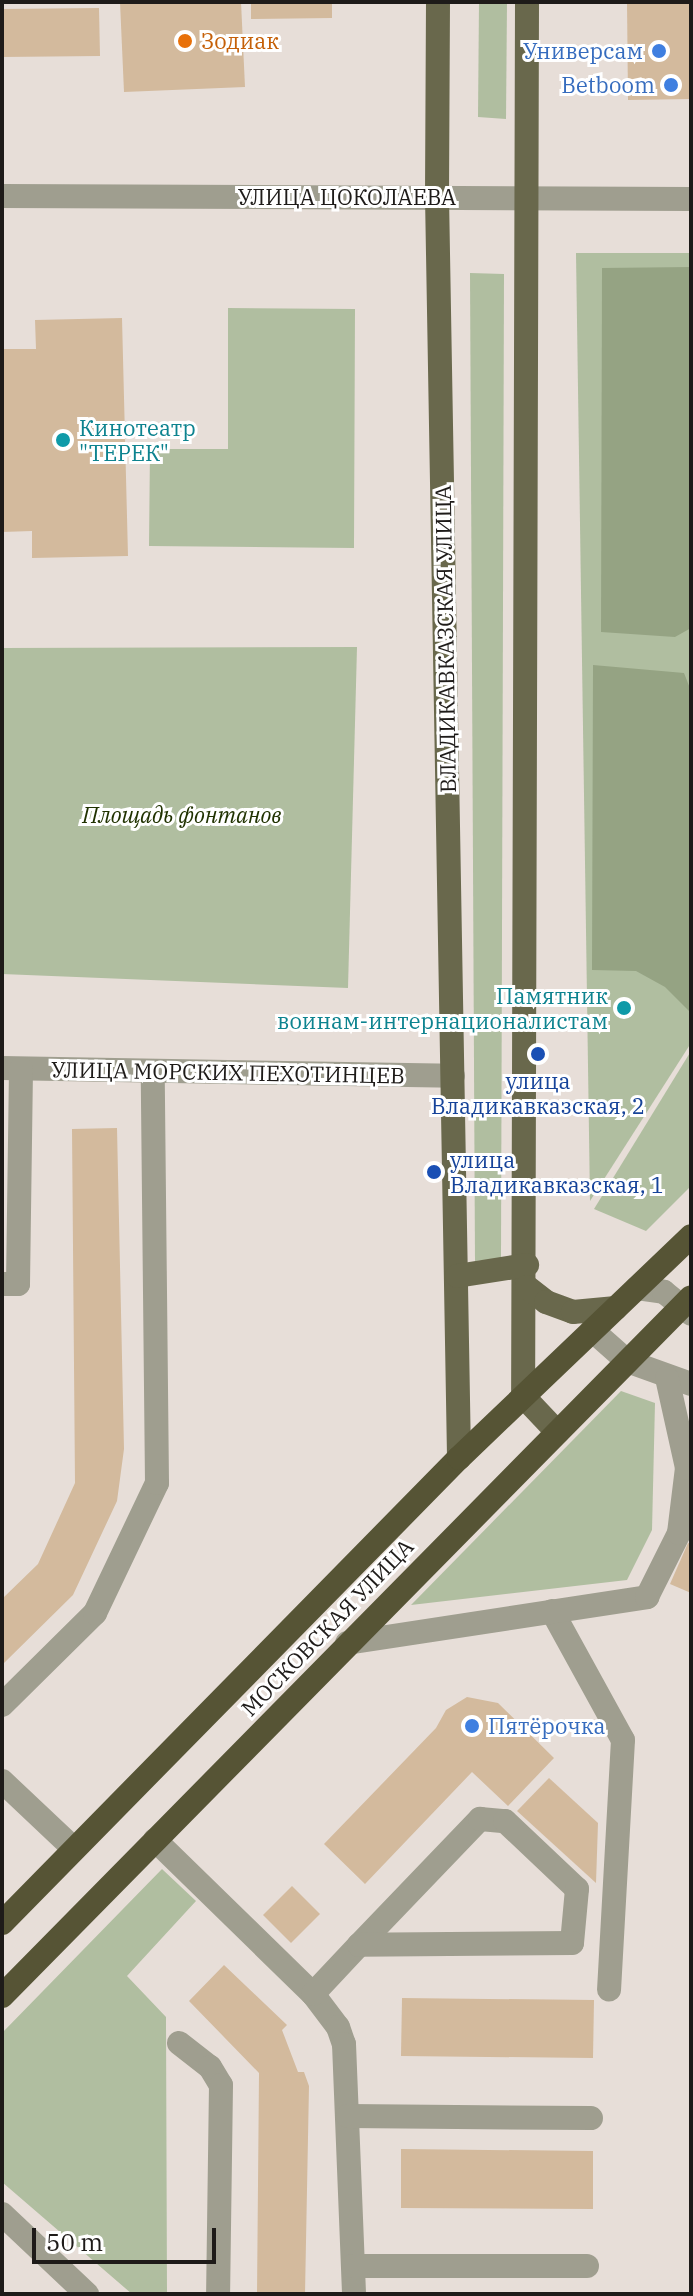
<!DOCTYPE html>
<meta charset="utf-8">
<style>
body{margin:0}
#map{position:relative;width:693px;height:2296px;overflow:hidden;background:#e7ded8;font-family:"IBM Plex Serif",serif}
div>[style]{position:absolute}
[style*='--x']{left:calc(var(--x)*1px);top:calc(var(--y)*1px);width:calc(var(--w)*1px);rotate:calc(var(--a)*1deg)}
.green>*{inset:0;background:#b0bea0}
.forest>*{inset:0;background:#95a383}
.building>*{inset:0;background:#d3ba9d}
.minor>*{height:24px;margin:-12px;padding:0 12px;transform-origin:12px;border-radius:12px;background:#9f9e8f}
.major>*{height:24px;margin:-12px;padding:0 12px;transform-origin:12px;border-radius:12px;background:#69684c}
.highway>*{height:24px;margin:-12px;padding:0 12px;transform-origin:12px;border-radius:12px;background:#565435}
.dots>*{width:22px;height:22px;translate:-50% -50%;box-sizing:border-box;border:4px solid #fff;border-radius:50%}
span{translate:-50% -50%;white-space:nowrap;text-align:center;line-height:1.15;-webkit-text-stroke:6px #fff;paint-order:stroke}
.food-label{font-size:22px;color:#c56008}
.left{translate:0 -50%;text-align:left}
.shop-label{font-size:22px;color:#366cbe}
.right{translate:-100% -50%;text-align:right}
.street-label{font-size:22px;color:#1e1b19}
.culture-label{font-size:22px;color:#0d838f}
.park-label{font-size:22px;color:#203200;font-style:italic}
.transit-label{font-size:22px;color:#164399}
.frame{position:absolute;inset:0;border:4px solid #1e1b19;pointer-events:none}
.scale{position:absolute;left:32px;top:2228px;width:184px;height:36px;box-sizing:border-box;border:4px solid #1e1b19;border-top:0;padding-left:10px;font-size:24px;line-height:28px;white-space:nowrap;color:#1e1b19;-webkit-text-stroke:6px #fff;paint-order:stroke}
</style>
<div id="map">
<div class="green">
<div style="clip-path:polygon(479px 2px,507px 2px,506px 119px,478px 117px)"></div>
<div style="clip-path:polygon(576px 253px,691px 253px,691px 1043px,590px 1201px)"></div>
<div style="clip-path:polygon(470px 273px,504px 274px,501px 1259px,475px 1261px)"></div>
<div style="clip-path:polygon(228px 308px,355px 309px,354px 548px,149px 546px,150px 449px,228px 449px)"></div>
<div style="clip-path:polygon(357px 647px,348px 988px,2px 974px,2px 648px)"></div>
<div style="clip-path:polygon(691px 1051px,691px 1186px,646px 1231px,594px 1209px)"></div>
<div style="clip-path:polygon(621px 1391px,655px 1403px,652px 1530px,627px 1580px,411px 1605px)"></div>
<div style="clip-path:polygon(162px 1869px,196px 1901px,127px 1976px,166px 2017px,167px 2294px,132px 2294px,2px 2182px,2px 2033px)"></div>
</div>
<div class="forest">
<div style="clip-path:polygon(691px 267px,691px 628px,675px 637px,601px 632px,602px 268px)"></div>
<div style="clip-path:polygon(593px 665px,684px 673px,691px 691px,691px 1013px,665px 987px,636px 971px,592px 970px)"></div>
</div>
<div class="building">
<div style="clip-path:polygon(120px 2px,241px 2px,245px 87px,124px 92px)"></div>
<div style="clip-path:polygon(251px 2px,332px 2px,332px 18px,251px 19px)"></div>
<div style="clip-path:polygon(627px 2px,691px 2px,691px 99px,628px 100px)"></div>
<div style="clip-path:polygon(99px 8px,100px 56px,2px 57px,2px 9px)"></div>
<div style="clip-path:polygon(122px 318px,128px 556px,32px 558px,32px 531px,2px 532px,2px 349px,36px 349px,35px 320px)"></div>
<div style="clip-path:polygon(117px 1128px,124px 1449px,117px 1501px,73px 1595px,2px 1665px,2px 1599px,38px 1564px,75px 1483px,72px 1129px)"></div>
<div style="clip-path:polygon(688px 1543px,691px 1544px,691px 1593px,670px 1584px)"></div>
<div style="clip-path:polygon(467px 1697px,498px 1703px,554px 1758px,508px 1806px,472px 1772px,365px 1884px,324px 1844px,436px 1728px,446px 1710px)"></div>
<div style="clip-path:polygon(549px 1778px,598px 1823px,596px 1883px,517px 1811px)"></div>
<div style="clip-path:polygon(292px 1886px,320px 1914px,291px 1943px,263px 1915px)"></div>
<div style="clip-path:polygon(224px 1965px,287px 2025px,282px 2030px,298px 2072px,304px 2072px,309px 2086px,305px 2294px,257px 2294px,259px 2073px,189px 2001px)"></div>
<div style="clip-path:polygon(402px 1998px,594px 2000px,593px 2058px,401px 2056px)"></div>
<div style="clip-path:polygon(401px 2149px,593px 2151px,593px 2209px,401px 2208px)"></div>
</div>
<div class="minor">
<div style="--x:2;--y:196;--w:689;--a:0.25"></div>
<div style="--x:2;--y:1068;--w:451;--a:1"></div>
<div style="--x:2;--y:1284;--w:16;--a:0"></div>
<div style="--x:18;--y:1284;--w:215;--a:-89.2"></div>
<div style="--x:637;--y:1288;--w:27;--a:8"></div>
<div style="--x:664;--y:1292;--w:35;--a:39"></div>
<div style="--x:592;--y:1330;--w:47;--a:41.5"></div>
<div style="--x:627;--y:1361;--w:68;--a:19.8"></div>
<div style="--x:552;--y:1611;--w:147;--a:61.2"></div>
<div style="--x:623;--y:1740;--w:250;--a:93.2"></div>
<div style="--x:347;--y:1643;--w:304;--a:-8.7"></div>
<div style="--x:647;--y:1597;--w:72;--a:-63.4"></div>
<div style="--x:679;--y:1533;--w:65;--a:-83"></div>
<div style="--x:687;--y:1468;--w:92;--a:-102.5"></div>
<div style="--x:2;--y:1705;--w:131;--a:-44.7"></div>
<div style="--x:95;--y:1613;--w:144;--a:-64.5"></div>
<div style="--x:157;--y:1483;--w:412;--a:-90.6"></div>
<div style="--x:2;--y:1781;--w:98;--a:43.3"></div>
<div style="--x:155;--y:1840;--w:221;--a:44.3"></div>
<div style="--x:313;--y:1994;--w:41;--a:52.9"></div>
<div style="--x:338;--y:2027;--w:18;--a:71"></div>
<div style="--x:344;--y:2044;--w:250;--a:87.7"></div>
<div style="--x:313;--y:1994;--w:67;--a:-46.8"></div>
<div style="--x:359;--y:1945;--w:175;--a:-46.2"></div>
<div style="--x:480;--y:1819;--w:25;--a:5"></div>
<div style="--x:505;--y:1821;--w:99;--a:43.4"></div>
<div style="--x:577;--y:1889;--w:54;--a:95.3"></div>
<div style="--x:572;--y:1943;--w:213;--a:179.5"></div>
<div style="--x:179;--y:2043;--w:39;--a:38"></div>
<div style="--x:210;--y:2067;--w:21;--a:59"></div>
<div style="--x:221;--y:2085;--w:209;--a:90.8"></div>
<div style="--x:348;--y:2116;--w:243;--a:0.5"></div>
<div style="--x:2;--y:2214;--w:117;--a:43.3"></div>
<div style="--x:353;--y:2266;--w:234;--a:0"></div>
</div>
<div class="major">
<div style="--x:438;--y:2;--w:194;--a:90.3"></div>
<div style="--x:437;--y:196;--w:1262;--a:89"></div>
<div style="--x:527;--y:2;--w:1394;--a:90.16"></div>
<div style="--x:523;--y:1396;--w:50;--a:46.6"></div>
<div style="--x:457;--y:1276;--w:71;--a:-8.9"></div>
<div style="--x:527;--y:1287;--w:24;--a:38"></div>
<div style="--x:546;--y:1302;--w:29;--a:20"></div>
<div style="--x:573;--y:1312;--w:43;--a:-5.3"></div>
</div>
<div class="highway">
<div style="--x:2;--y:1923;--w:652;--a:-45.5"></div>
<div style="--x:459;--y:1458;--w:321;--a:-43.7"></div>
<div style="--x:2;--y:1996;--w:981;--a:-45.41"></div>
</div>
<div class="dots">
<div style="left:185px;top:41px;background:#e8710a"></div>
<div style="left:659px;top:51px;background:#3f7fe0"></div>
<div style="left:671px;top:85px;background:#3f7fe0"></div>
<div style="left:63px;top:440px;background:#0f9aa8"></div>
<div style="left:624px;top:1008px;background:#0f9aa8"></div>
<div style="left:538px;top:1054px;background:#1a4fb4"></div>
<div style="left:434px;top:1172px;background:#1a4fb4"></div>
<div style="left:472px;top:1726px;background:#3f7fe0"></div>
</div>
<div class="food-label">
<span class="left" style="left:201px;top:41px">Зодиак</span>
</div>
<div class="shop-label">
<span class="right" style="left:643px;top:51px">Универсам</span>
<span class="right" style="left:655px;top:85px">Betboom</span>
<span class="left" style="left:488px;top:1726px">Пятёрочка</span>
</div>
<div class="street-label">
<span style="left:347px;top:197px">УЛИЦА ЦОКОЛАЕВА</span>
<span style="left:445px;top:639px;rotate:-91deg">ВЛАДИКАВКАЗСКАЯ УЛИЦА</span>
<span style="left:228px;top:1072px;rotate:1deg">УЛИЦА МОРСКИХ ПЕХОТИНЦЕВ</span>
<span style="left:327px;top:1627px;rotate:-46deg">МОСКОВСКАЯ УЛИЦА</span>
</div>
<div class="culture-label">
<span class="left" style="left:79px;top:440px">Кинотеатр<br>"ТЕРЕК"</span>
<span class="right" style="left:608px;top:1008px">Памятник<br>воинам-интернационалистам</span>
</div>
<div class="park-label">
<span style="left:182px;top:815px">Площадь фонтанов</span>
</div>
<div class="transit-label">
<span style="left:538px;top:1093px">улица<br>Владикавказская, 2</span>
<span class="left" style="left:450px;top:1172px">улица<br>Владикавказская, 1</span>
</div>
<div class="frame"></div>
<div class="scale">50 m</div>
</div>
